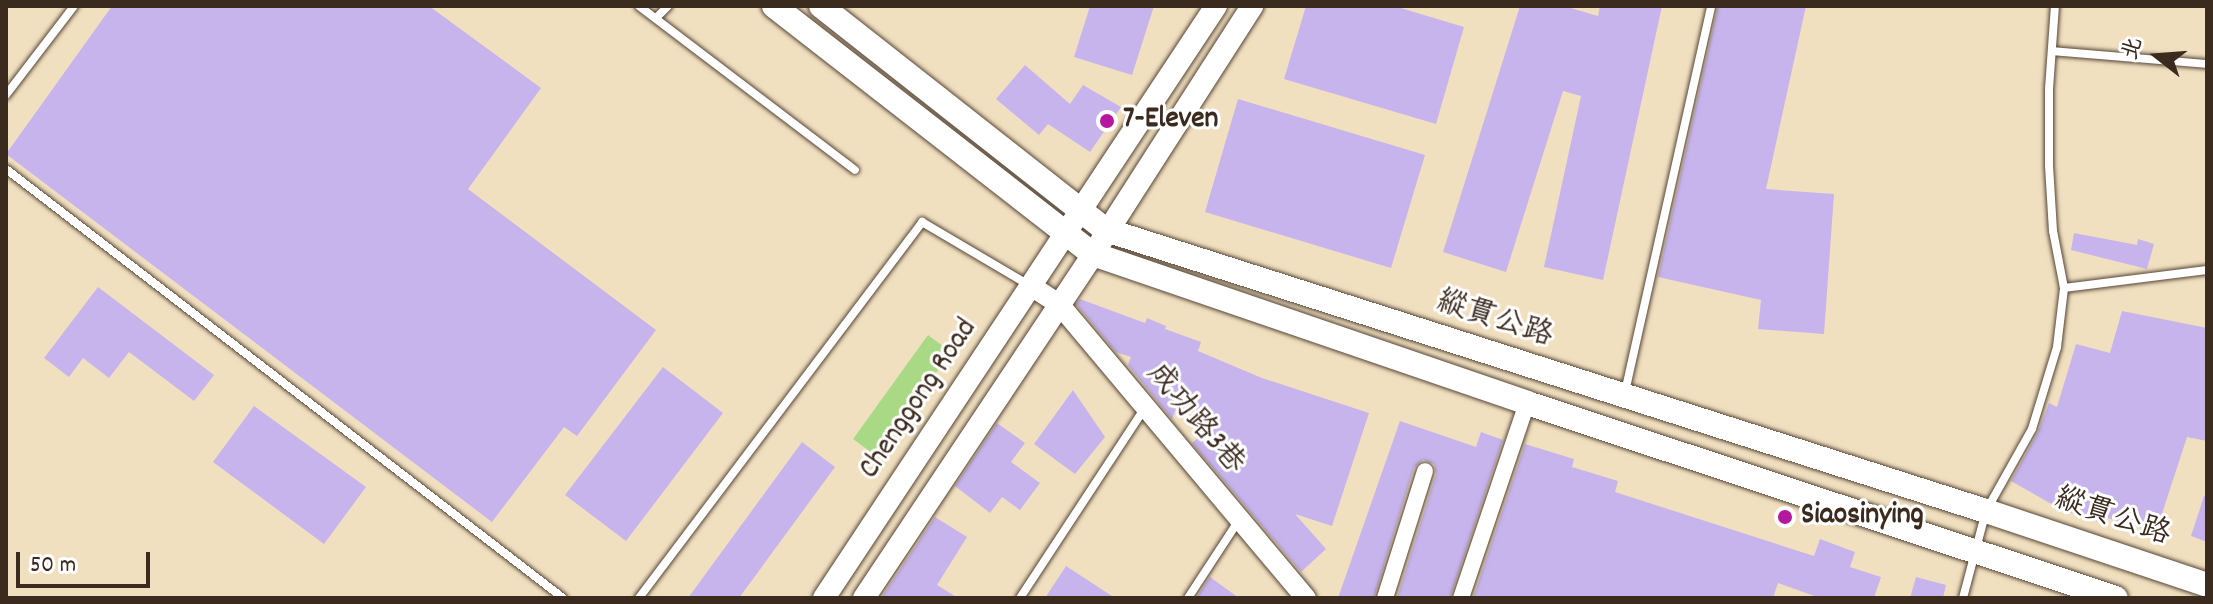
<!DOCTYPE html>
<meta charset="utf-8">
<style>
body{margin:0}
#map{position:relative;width:2213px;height:604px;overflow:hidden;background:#f1e0c0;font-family:Dekko,"LXGW WenKai TC",sans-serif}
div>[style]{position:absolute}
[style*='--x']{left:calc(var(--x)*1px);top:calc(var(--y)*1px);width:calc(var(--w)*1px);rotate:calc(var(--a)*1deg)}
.green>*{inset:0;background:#aad986}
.building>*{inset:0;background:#c7b4ec}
.roads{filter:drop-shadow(0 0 2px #564536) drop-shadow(0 0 2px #564536)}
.service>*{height:8px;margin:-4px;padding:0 4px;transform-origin:4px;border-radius:4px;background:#fff}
.minor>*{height:16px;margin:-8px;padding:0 8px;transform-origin:8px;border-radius:8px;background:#fff}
.tertiary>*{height:20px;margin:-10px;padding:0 10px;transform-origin:10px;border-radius:10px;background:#fff}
.secondary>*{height:22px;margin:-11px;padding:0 11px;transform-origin:11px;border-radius:11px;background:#fff}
.primary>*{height:24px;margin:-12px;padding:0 12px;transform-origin:12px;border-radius:12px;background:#fff}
.dots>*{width:22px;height:22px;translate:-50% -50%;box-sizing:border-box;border:4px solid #fff;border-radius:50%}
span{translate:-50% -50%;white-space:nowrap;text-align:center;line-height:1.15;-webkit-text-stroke:6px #fff;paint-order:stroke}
.poi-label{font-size:30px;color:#3b2a1e;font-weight:700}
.left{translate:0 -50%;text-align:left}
.street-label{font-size:30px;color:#3b2a1e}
.frame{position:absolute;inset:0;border:8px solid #3b2a1e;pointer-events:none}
.north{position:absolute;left:2117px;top:16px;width:80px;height:80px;-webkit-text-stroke:6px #fff;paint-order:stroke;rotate:287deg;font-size:22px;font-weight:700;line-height:32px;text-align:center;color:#3b2a1e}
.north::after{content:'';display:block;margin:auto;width:28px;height:36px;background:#3b2a1e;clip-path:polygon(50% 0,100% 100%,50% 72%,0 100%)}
.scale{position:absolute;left:16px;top:552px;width:134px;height:36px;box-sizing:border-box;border:4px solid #3b2a1e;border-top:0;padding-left:10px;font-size:24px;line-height:28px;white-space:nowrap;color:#3b2a1e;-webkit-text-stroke:6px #fff;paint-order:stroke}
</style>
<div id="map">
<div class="green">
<div style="clip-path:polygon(928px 335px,951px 352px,876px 456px,853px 439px)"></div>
</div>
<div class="building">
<div style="clip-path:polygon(112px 6px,429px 6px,541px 88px,468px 189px,656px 330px,577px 436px,564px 427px,492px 522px,6px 154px)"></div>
<div style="clip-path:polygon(1090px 6px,1154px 6px,1132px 75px,1074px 57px)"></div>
<div style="clip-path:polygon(1306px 6px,1394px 6px,1464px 27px,1436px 124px,1284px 79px)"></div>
<div style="clip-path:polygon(1520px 6px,1564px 6px,1598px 16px,1600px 6px,1662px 6px,1603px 280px,1544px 267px,1581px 96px,1563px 91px,1506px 272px,1443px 252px)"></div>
<div style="clip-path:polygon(1718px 6px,1806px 6px,1766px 189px,1834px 194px,1824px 334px,1758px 329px,1761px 300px,1658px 277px)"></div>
<div style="clip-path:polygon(1025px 65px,1070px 104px,1083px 85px,1121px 107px,1090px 152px,1048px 124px,1039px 135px,996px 99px)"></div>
<div style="clip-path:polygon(1238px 99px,1425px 155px,1391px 268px,1205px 212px)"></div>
<div style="clip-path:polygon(2074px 233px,2137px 245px,2138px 239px,2154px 244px,2147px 269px,2071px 250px)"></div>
<div style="clip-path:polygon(98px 287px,214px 375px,194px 401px,129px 352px,109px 378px,83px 358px,69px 377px,44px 358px)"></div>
<div style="clip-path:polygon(1080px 299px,1145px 323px,1147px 318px,1166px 326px,1165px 329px,1201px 342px,1198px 351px,1262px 378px,1369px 413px,1332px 526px,1295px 514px,1326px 549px,1301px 572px,1192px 443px,1219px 420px,1177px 406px,1172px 419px,1128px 365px,1131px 357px,1116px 352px,1076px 304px)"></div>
<div style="clip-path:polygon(2122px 311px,2207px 328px,2207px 441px,2187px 437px,2156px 532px,2104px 517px,2102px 523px,2062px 510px,2011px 481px,2038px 432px,2049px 403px,2057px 407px,2076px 344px,2110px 353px)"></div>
<div style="clip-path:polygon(663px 367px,723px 413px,626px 541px,565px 495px)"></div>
<div style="clip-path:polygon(1073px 390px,1105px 437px,1075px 474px,1034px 444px)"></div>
<div style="clip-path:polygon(254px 406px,366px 487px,324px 544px,213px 462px)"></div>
<div style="clip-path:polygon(1400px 421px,1476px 447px,1481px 432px,1503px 440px,1450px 598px,1397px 598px,1436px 474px,1434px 464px,1423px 460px,1414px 468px,1374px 598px,1338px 598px)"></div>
<div style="clip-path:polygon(997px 423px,1025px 443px,1011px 462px,1040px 483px,1020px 510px,1002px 497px,990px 513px,955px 486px)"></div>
<div style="clip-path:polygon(802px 442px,835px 467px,739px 598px,688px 598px)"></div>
<div style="clip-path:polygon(1525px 444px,1574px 459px,1572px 467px,1618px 481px,1615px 492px,1814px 556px,1820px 539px,1855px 552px,1850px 567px,1881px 577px,1874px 598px,1820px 598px,1778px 583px,1773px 598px,1473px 598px)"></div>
<div style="clip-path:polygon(2204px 496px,2207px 497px,2207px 542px,2191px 536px)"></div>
<div style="clip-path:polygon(935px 517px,967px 537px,937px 585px,958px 598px,881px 598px)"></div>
<div style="clip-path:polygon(1066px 566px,1115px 598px,1045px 598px)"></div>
<div style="clip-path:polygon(1210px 577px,1239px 598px,1196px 598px)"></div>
<div style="clip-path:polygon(1916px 577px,1946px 585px,1943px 598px,1910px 598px)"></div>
</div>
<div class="roads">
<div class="service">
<div style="--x:639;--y:6;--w:271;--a:37.2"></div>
<div style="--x:656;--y:18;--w:17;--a:-45"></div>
<div style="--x:2052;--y:51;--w:156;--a:4.8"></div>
<div style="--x:6;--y:95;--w:112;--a:-52.6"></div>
<div style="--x:6;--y:169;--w:703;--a:37.6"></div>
<div style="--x:2064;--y:288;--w:144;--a:-7.2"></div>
<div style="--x:1625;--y:392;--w:395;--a:-77.4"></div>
<div style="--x:639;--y:598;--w:471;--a:-53"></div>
<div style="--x:922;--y:222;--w:124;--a:30.5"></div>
<div style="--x:1020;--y:598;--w:226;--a:-56.7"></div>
<div style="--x:1188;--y:598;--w:93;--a:-56.8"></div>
<div style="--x:1963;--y:598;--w:90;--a:-75.2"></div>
<div style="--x:1986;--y:511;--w:94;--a:-60.7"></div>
<div style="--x:2032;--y:429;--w:86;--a:-73"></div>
<div style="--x:2057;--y:347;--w:59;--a:-83.2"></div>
<div style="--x:2064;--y:288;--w:58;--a:-100.9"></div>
<div style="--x:2053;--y:231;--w:65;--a:-93.5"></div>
<div style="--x:2049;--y:166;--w:77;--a:-90"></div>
<div style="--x:2049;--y:89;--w:83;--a:-85.9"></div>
</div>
<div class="minor">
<div style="--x:1385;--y:598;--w:133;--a:-72.5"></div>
<div style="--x:1461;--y:598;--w:206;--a:-71.3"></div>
</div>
<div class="tertiary">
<div style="--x:1031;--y:286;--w:33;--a:33"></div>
<div style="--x:1059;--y:304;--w:384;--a:50"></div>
</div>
<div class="secondary">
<div style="--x:824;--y:598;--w:710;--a:-56.49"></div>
<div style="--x:864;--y:598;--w:413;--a:-56.3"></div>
<div style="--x:1093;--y:254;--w:295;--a:-57.3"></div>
</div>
<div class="primary">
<div style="--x:774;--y:6;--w:404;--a:37.9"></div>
<div style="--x:1093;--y:254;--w:459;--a:18.9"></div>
<div style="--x:1527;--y:403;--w:620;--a:18.32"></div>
<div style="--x:821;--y:6;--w:362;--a:38.2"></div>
<div style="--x:1106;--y:230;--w:924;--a:17.71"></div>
<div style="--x:1986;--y:511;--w:233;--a:18.5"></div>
</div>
</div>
<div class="dots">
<div style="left:1107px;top:121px;background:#b5179e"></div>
<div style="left:1785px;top:517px;background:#b5179e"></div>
</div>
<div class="poi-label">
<span class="left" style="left:1123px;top:121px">7-Eleven</span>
<span class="left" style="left:1801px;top:517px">Siaosinying</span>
</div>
<div class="street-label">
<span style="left:1494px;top:321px;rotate:18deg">縱貫公路</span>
<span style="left:920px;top:400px;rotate:-56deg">Chenggong Road</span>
<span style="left:1194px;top:420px;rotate:50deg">成功路3巷</span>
<span style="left:2112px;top:519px;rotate:19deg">縱貫公路</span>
</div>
<div class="frame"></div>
<div class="north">北</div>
<div class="scale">50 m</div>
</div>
